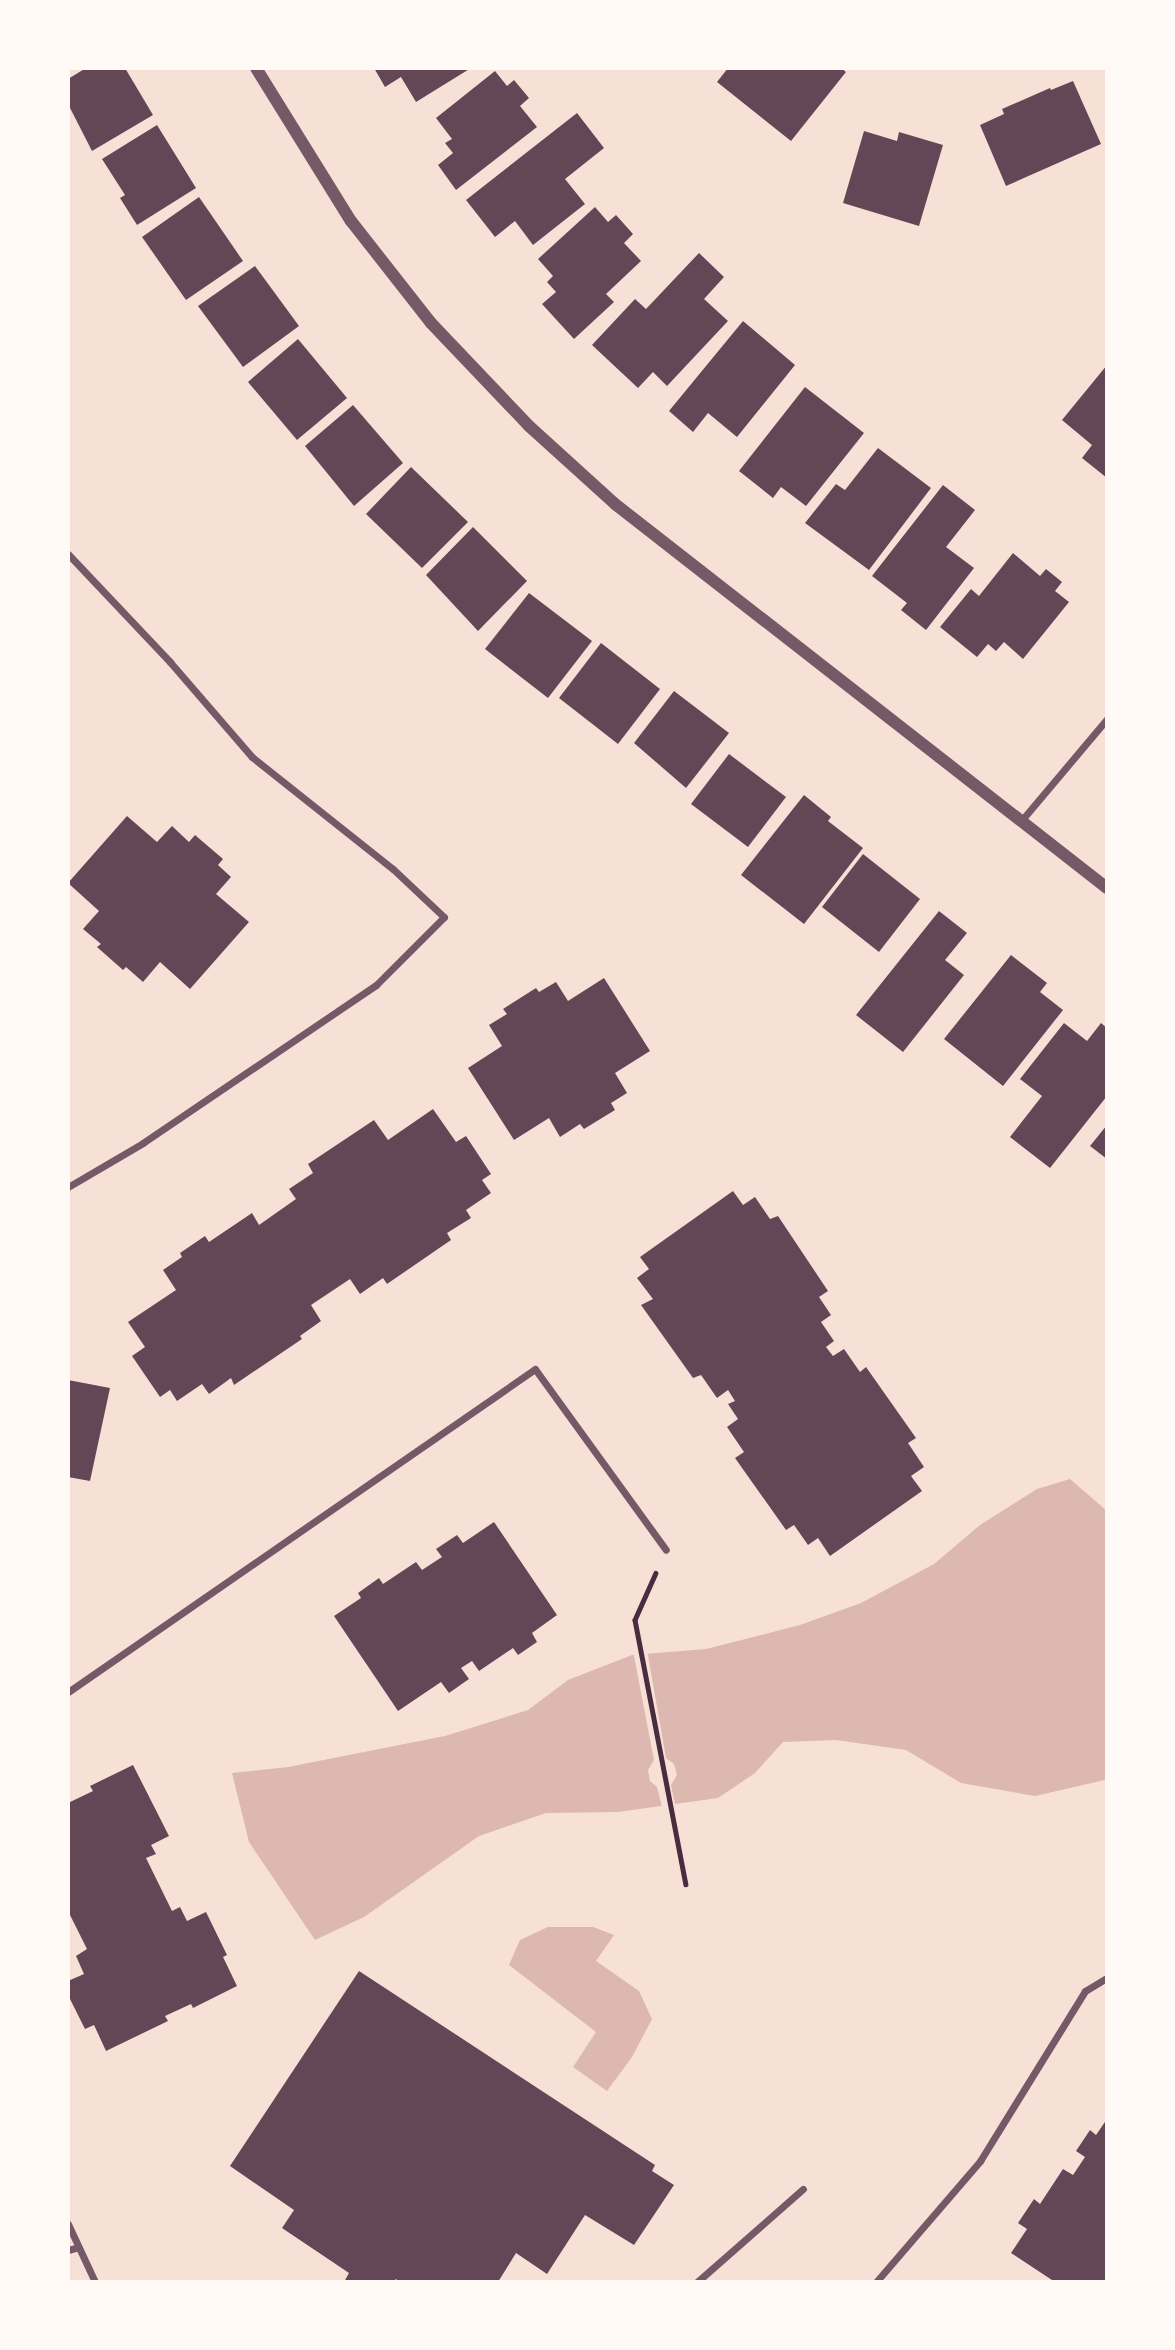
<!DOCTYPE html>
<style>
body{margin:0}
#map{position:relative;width:1175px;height:2350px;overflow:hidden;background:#f7e1d7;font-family:Barlow,sans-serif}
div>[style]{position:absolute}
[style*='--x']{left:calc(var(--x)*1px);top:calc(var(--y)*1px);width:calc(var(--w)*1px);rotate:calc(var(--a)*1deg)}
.water>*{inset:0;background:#dcb8b0}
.pier>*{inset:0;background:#f7e1d7}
.building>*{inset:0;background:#644757}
.path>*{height:4.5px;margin:-2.25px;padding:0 2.25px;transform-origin:2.25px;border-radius:2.25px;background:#4a2c40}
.minor>*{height:7px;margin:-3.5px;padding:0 3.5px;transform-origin:3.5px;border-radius:3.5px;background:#755966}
.tertiary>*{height:12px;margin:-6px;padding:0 6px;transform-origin:6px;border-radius:6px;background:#755966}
span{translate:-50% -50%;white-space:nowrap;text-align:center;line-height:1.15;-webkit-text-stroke:5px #fffaf5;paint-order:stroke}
.frame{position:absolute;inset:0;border:70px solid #fffaf5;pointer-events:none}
</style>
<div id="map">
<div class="water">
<div style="clip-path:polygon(1070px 1479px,1107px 1511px,1105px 1780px,1035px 1796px,961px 1783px,906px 1750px,836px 1740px,783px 1742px,755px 1773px,718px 1798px,618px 1812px,546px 1813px,479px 1836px,364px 1917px,315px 1940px,249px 1842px,232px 1773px,288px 1767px,445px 1736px,528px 1710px,568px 1680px,632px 1655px,706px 1649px,800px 1625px,861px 1603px,934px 1564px,980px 1525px,1037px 1489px)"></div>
<div style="clip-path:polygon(548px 1927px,593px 1927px,614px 1935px,596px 1961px,639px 1991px,652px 2019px,632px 2057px,607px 2091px,573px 2067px,596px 2032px,509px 1965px,520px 1940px)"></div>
</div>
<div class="pier">
<div style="clip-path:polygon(647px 1650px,666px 1758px,674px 1764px,677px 1775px,671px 1785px,676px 1809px,663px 1811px,657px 1787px,650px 1781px,648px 1770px,654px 1760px,633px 1651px)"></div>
</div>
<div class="building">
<div style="clip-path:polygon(86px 68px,125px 68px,153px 115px,92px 151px,68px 104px,68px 79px)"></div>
<div style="clip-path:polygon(374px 68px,471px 68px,416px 102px,401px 77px,385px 87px)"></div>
<div style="clip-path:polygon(728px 68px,841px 68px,846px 72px,791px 141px,717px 82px)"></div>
<div style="clip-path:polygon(495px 71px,507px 86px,514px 80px,529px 98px,520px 106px,537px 127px,456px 190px,438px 165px,453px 153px,445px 143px,452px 139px,436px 118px)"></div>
<div style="clip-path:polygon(1073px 81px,1101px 144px,1006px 186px,980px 125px,1004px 114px,1002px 109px,1050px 88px,1051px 90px)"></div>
<div style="clip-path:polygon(577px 113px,604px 148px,565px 179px,585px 204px,533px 245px,515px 221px,495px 237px,466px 200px)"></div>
<div style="clip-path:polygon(157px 125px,196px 188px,137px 225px,120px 198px,125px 195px,102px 159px)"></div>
<div style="clip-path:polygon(864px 131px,897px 141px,899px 132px,943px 145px,919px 226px,843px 203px)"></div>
<div style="clip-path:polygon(199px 197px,243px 261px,186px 300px,142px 237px)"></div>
<div style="clip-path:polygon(595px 207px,608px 222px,616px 215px,633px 234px,624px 243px,641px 261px,606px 294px,614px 302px,574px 339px,542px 304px,556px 292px,547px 282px,553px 276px,538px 259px)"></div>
<div style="clip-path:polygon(699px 253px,724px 277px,704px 299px,728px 321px,667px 386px,653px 372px,638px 388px,592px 345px,635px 299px,646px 309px)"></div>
<div style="clip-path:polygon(255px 266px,299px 326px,243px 367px,198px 306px)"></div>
<div style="clip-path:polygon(743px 321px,795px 365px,737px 437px,708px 413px,693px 432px,669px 411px)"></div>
<div style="clip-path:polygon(298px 339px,347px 398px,297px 440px,248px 382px)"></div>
<div style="clip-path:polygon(1107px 365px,1107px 478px,1082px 458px,1092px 445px,1062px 420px)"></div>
<div style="clip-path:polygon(805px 387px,864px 433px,806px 506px,781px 487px,773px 498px,739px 471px)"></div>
<div style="clip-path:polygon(353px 405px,403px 463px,354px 506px,305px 446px)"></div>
<div style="clip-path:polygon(878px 448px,931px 488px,869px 570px,805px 523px,836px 484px,845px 490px)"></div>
<div style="clip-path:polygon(411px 467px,468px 522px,422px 568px,366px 514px)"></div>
<div style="clip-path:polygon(943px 485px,975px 510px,946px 547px,974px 568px,926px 630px,901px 610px,907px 603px,872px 576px)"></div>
<div style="clip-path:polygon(473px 527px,527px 581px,478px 631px,426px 575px)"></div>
<div style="clip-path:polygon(1013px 553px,1040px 576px,1046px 569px,1062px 582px,1055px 591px,1069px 602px,1023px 659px,1004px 642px,996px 651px,988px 644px,977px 657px,940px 627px,971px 589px,979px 596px)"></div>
<div style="clip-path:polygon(529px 593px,592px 641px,548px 698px,485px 649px)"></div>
<div style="clip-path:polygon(601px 643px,660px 689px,618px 744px,559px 698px)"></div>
<div style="clip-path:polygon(674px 691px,729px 733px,686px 788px,634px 743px)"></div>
<div style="clip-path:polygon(729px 754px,786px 797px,748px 847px,691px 804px)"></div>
<div style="clip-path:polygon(804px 795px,831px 817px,828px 821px,863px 848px,804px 924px,741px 875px)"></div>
<div style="clip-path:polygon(127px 816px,157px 842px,172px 826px,189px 842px,195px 835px,223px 859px,218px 865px,231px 877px,216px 894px,249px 922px,190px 989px,160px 962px,143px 982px,126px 967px,123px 970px,97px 947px,101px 944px,83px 929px,99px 911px,68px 883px)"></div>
<div style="clip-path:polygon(863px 854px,920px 899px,879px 952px,822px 907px)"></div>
<div style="clip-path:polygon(939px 911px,967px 933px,945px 960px,964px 975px,903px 1052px,856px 1015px)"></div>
<div style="clip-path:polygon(1011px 955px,1047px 983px,1040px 992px,1063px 1010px,1003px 1086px,944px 1039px)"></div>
<div style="clip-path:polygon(604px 978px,650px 1051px,615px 1073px,627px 1093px,611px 1103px,615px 1110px,584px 1129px,580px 1124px,560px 1137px,549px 1118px,514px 1140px,468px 1068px,502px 1046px,489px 1025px,507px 1014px,503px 1009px,536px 988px,539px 992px,556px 982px,568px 1001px)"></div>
<div style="clip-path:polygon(1064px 1023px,1087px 1041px,1101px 1023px,1107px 1028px,1107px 1096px,1050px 1168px,1010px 1137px,1042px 1096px,1020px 1079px)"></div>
<div style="clip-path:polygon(433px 1109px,456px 1142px,466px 1136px,491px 1174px,482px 1180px,491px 1193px,466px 1210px,471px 1218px,447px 1233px,451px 1240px,387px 1284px,383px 1278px,360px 1294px,350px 1279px,311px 1305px,321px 1321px,300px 1336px,302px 1339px,234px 1385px,231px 1378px,209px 1394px,202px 1384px,177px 1401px,170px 1390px,160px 1397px,132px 1356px,145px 1347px,128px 1322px,176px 1290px,163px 1270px,182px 1257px,180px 1253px,205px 1236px,209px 1242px,252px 1213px,259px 1225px,296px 1199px,289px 1189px,313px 1173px,308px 1164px,374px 1120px,388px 1140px)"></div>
<div style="clip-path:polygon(1107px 1125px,1107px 1159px,1090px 1146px)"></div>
<div style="clip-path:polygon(733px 1191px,743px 1205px,755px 1197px,770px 1219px,778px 1216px,828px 1291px,819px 1297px,831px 1315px,821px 1322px,834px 1341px,826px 1347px,833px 1356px,844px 1349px,860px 1372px,866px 1367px,916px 1438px,908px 1443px,924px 1467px,911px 1476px,922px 1491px,830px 1556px,818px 1538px,808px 1545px,794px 1525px,786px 1530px,735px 1458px,744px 1452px,727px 1427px,738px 1419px,728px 1404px,735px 1401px,728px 1390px,717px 1398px,701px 1375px,693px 1378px,641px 1305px,653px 1299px,637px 1278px,649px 1269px,640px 1257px)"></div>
<div style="clip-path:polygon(68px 1380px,110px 1388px,90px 1481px,68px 1477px)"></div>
<div style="clip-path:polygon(494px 1522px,557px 1615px,532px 1633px,537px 1642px,518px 1655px,513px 1648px,479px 1671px,472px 1661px,461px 1668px,469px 1679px,449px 1693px,441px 1682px,398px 1711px,334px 1616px,361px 1598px,358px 1593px,379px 1578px,383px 1584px,416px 1562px,422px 1570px,442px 1557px,436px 1549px,457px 1535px,463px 1543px)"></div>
<div style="clip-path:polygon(133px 1765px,169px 1836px,151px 1845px,156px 1854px,146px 1858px,172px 1911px,180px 1907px,187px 1921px,206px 1912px,227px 1955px,223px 1957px,237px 1986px,193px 2008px,191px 2004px,165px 2016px,168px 2021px,106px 2051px,94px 2025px,85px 2029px,68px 1995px,68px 1981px,84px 1974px,76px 1956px,87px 1949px,68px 1911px,68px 1803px,93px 1791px,90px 1786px)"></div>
<div style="clip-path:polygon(359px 1971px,655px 2165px,652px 2171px,674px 2185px,634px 2245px,585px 2215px,547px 2274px,516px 2253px,498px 2282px,400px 2282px,396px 2279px,394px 2282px,344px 2282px,349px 2273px,282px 2228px,294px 2210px,230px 2166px)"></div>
<div style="clip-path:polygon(1107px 2119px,1107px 2282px,1055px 2282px,1011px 2253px,1027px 2229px,1018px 2223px,1034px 2199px,1040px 2204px,1063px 2169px,1073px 2175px,1085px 2157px,1076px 2151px,1090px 2130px,1096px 2135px)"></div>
</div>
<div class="path">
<div style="--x:656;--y:1573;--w:51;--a:114.1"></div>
<div style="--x:635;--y:1620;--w:269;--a:79.1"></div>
</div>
<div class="minor">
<div style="--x:68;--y:554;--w:149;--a:46.6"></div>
<div style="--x:170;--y:662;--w:125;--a:49.2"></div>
<div style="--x:252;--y:757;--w:180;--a:38.5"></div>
<div style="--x:393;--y:869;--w:70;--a:43.3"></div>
<div style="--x:444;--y:917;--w:96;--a:135"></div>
<div style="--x:376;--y:985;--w:282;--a:145.9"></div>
<div style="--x:143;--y:1143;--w:87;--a:149.6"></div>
<div style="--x:1021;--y:821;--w:133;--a:-49.9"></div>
<div style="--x:68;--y:1692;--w:568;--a:-34.67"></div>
<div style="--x:535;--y:1369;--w:223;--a:54.1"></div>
<div style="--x:68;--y:2224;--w:64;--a:65"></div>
<div style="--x:68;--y:2250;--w:11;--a:-15"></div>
<div style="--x:697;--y:2282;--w:141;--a:-41.3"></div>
<div style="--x:876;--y:2282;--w:160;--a:-49.3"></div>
<div style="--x:980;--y:2161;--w:200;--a:-58.3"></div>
<div style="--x:1085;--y:1991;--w:26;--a:-31"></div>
</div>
<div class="tertiary">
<div style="--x:256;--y:68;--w:180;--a:58.2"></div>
<div style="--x:351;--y:221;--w:130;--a:51.9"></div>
<div style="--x:431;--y:323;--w:142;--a:46.4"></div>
<div style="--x:529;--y:426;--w:116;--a:42.2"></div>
<div style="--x:615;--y:504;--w:624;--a:37.97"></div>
</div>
<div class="frame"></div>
</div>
